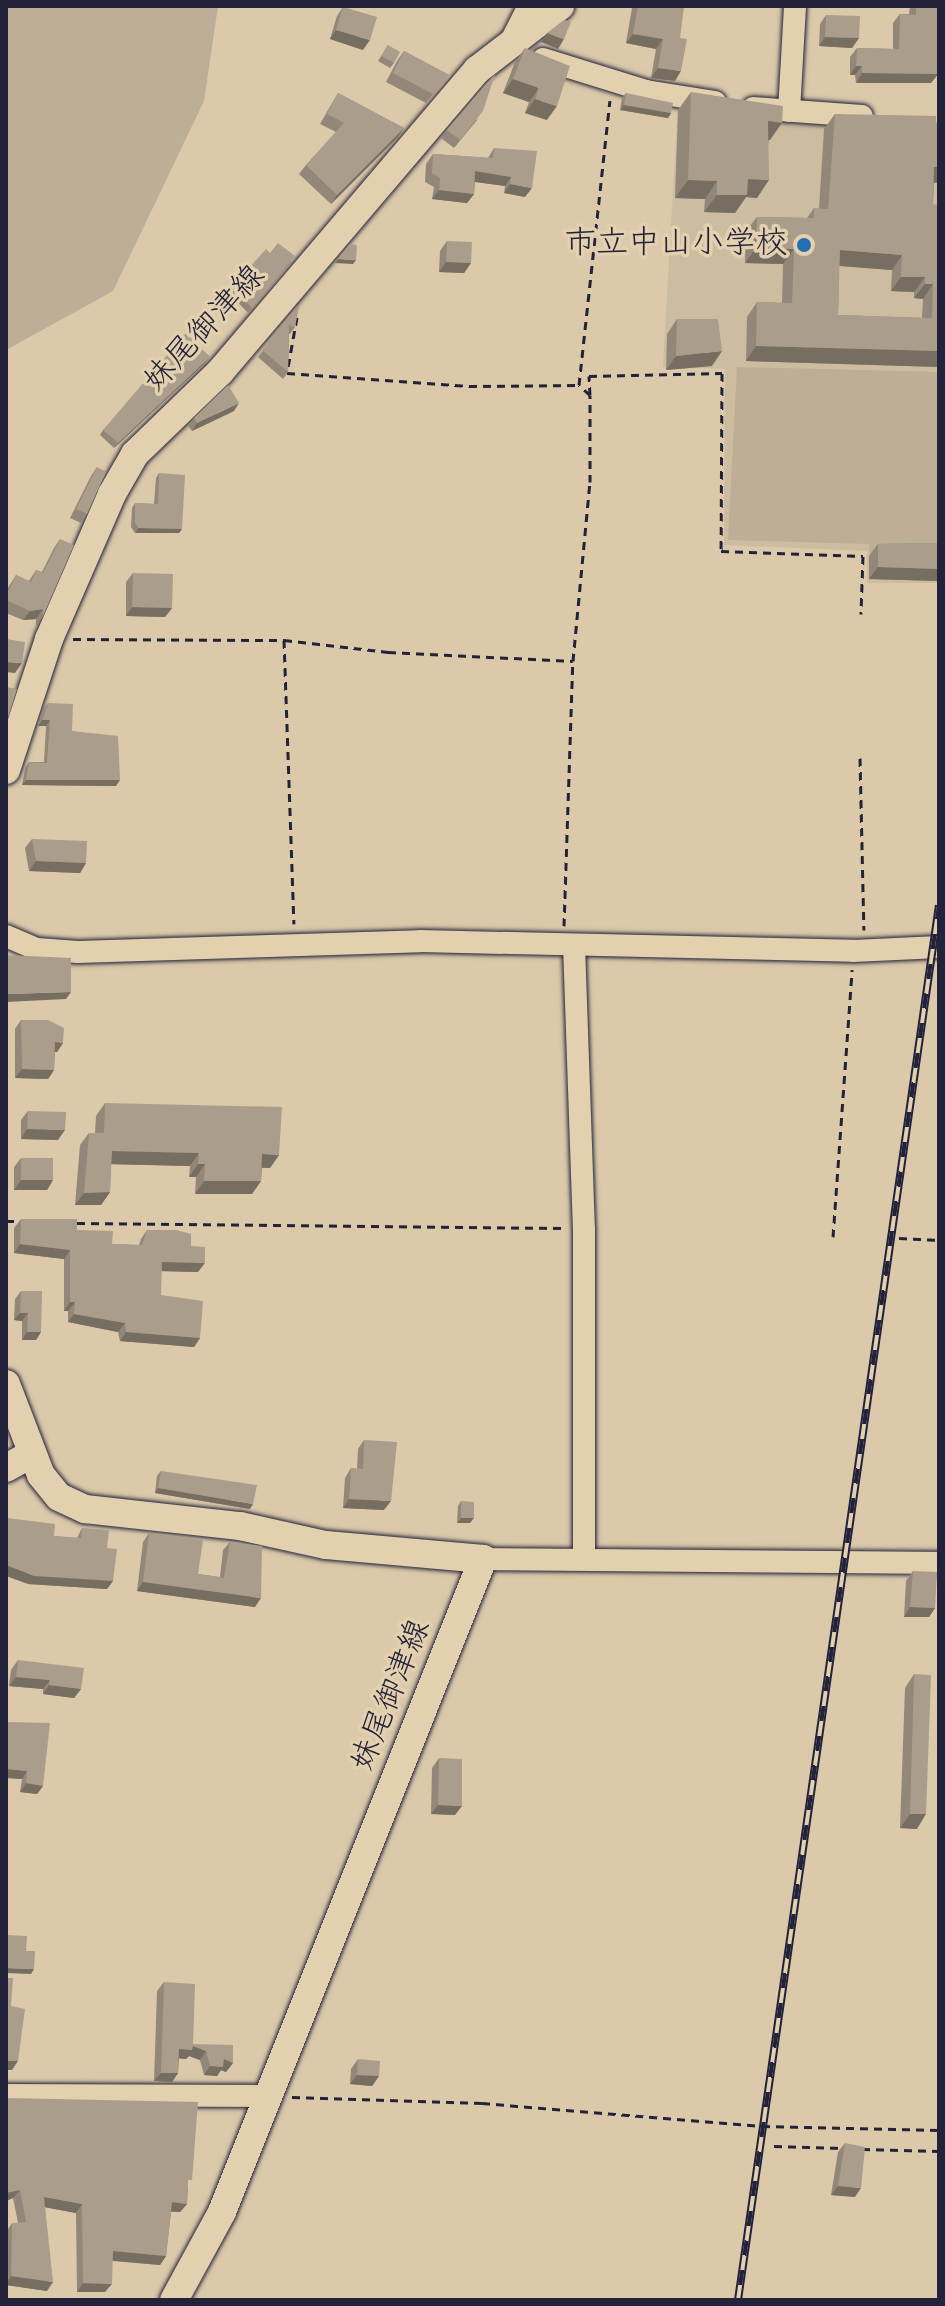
<!DOCTYPE html>
<meta charset="utf-8">
<style>
body{margin:0}
#map{position:relative;width:945px;height:2306px;overflow:hidden;background:#dbc9a9;font-family:"Indie Flower","Klee One",sans-serif}
div>[style]{position:absolute}
[style*='--x']{left:calc(var(--x)*1px);top:calc(var(--y)*1px);width:calc(var(--w)*1px);rotate:calc(var(--a)*1deg)}
.built>*{inset:0;background:#ccbca0}
.green>*{inset:0;background:#bdae97}
.path>*{height:3px;margin-top:-1.5px;transform-origin:0;background:repeating-linear-gradient(90deg,#22223b 0 8px,transparent 0 14px)}
.roads{filter:drop-shadow(0 0 2px #22223b) drop-shadow(0 0 2px #22223b)}
.minor>*{height:22px;margin:-11px;padding:0 11px;transform-origin:11px;border-radius:11px;background:#e3d0ae}
.major>*{height:28px;margin:-14px;padding:0 14px;transform-origin:14px;border-radius:14px;background:#e3d0ae}
.rail>*{height:8px;margin-top:-4px;transform-origin:0;background:repeating-linear-gradient(90deg,#e3d0ae 0 15px,#22223b 0 30px);box-sizing:border-box;border-block:2px solid #22223b}
.wall>*{inset:0;background:#928778}
.shaded-wall>*{inset:0;background:#776e62}
.building>*{inset:0;background:#aa9d8c}
.dots>*{width:22px;height:22px;translate:-50% -50%;box-sizing:border-box;border:4px solid #e3d0ae;border-radius:50%}
span{translate:-50% -50%;white-space:nowrap;text-align:center;line-height:1.15;-webkit-text-stroke:7px #e3d0ae;paint-order:stroke}
.poi-label{font-size:32px;color:#22223b}
.right{translate:-100% -50%;text-align:right}
.street-label{font-size:32px;color:#22223b}
.frame{position:absolute;inset:0;border:8px solid #22223b;pointer-events:none}
</style>
<div id="map">
<div class="built">
<div style="clip-path:polygon(678px 104px,939px 124px,939px 583px,867px 583px,867px 551px,724px 545px,725px 369px,663px 367px)"></div>
</div>
<div class="green">
<div style="clip-path:polygon(6px 6px,218px 6px,204px 101px,113px 291px,6px 350px)"></div>
<div style="clip-path:polygon(737px 367px,939px 372px,939px 580px,921px 555px,870px 555px,869px 544px,728px 540px)"></div>
</div>
<div class="path">
<div style="--x:297;--y:317;--w:57;--a:100.1"></div>
<div style="--x:287;--y:373;--w:182;--a:4.1"></div>
<div style="--x:469;--y:386;--w:110;--a:-0.5"></div>
<div style="--x:590;--y:395;--w:19;--a:-93"></div>
<div style="--x:589;--y:376;--w:133;--a:-1.3"></div>
<div style="--x:722;--y:373;--w:178;--a:90.3"></div>
<div style="--x:721;--y:551;--w:142;--a:2"></div>
<div style="--x:863;--y:556;--w:58;--a:92"></div>
<div style="--x:73;--y:639;--w:211;--a:0.3"></div>
<div style="--x:284;--y:640;--w:105;--a:6.6"></div>
<div style="--x:388;--y:652;--w:185;--a:2.8"></div>
<div style="--x:284;--y:640;--w:284;--a:88"></div>
<div style="--x:860;--y:758;--w:172;--a:88.7"></div>
<div style="--x:564;--y:926;--w:265;--a:-88.1"></div>
<div style="--x:573;--y:661;--w:180;--a:-84.6"></div>
<div style="--x:590;--y:482;--w:87;--a:-90"></div>
<div style="--x:590;--y:395;--w:15;--a:-138"></div>
<div style="--x:579;--y:385;--w:286;--a:-83.8"></div>
<div style="--x:6;--y:1221;--w:15;--a:0"></div>
<div style="--x:77;--y:1223;--w:488;--a:0.6"></div>
<div style="--x:833;--y:1237;--w:268;--a:-85.9"></div>
<div style="--x:899;--y:1238;--w:40;--a:2.9"></div>
<div style="--x:292;--y:2097;--w:190;--a:1.8"></div>
<div style="--x:482;--y:2103;--w:281;--a:4.7"></div>
<div style="--x:762;--y:2126;--w:177;--a:1.3"></div>
<div style="--x:774;--y:2146;--w:68;--a:1.7"></div>
<div style="--x:862;--y:2149;--w:77;--a:1.5"></div>
</div>
<div class="roads">
<div class="minor">
<div style="--x:511;--y:41;--w:39;--a:-63"></div>
<div style="--x:543;--y:59;--w:108;--a:17.3"></div>
<div style="--x:646;--y:91;--w:70;--a:9.1"></div>
<div style="--x:753;--y:108;--w:109;--a:4.2"></div>
<div style="--x:789;--y:111;--w:105;--a:-86.7"></div>
<div style="--x:6;--y:936;--w:34;--a:23"></div>
<div style="--x:37;--y:949;--w:41;--a:4.2"></div>
<div style="--x:78;--y:952;--w:342;--a:-1.8"></div>
<div style="--x:420;--y:941;--w:433;--a:1.3"></div>
<div style="--x:853;--y:951;--w:86;--a:-2.7"></div>
<div style="--x:574;--y:945;--w:284;--a:88"></div>
<div style="--x:584;--y:1229;--w:329;--a:90"></div>
<div style="--x:483;--y:1559;--w:456;--a:0.5"></div>
<div style="--x:6;--y:2095;--w:263;--a:0.2"></div>
</div>
<div class="major">
<div style="--x:6;--y:770;--w:138;--a:-71.8"></div>
<div style="--x:49;--y:639;--w:158;--a:-66.5"></div>
<div style="--x:112;--y:494;--w:46;--a:-60.1"></div>
<div style="--x:135;--y:454;--w:118;--a:-44"></div>
<div style="--x:220;--y:372;--w:397;--a:-49.6"></div>
<div style="--x:477;--y:70;--w:105;--a:-37.6"></div>
<div style="--x:6;--y:1384;--w:97;--a:69"></div>
<div style="--x:41;--y:1475;--w:28;--a:51"></div>
<div style="--x:59;--y:1497;--w:29;--a:25"></div>
<div style="--x:85;--y:1509;--w:156;--a:6.3"></div>
<div style="--x:240;--y:1526;--w:88;--a:12.5"></div>
<div style="--x:326;--y:1545;--w:158;--a:5.1"></div>
<div style="--x:483;--y:1559;--w:703;--a:111.79"></div>
<div style="--x:222;--y:2212;--w:100;--a:118.6"></div>
<div style="--x:6;--y:1468;--w:29;--a:-29"></div>
</div>
</div>
<div class="rail">
<div style="--x:738;--y:2300;--w:1409;--a:-81.8"></div>
</div>
<div class="wall">
<div style="clip-path:polygon(634px 6px,678px 6px,675px 81px,651px 78px,656px 49px,626px 43px,632px 8px)"></div>
<div style="clip-path:polygon(910px 6px,939px 6px,938px 74px,931px 83px,856px 83px,855px 75px,850px 75px,850px 57px,857px 48px,893px 49px,893px 23px,900px 14px,909px 14px)"></div>
<div style="clip-path:polygon(343px 7px,363px 50px,330px 39px,337px 16px)"></div>
<div style="clip-path:polygon(826px 15px,859px 38px,852px 48px,819px 46px,820px 24px)"></div>
<div style="clip-path:polygon(388px 45px,394px 63px,390px 68px,378px 61px)"></div>
<div style="clip-path:polygon(525px 48px,547px 120px,525px 113px,529px 102px,503px 93px,515px 62px)"></div>
<div style="clip-path:polygon(404px 51px,449px 75px,426px 103px,386px 82px,397px 61px)"></div>
<div style="clip-path:polygon(691px 92px,770px 140px,769px 140px,757px 198px,746px 197px,735px 213px,704px 212px,705px 199px,675px 198px,678px 110px)"></div>
<div style="clip-path:polygon(338px 93px,404px 128px,398px 137px,331px 204px,299px 174px,306px 165px,336px 132px,320px 124px)"></div>
<div style="clip-path:polygon(626px 93px,671px 113px,668px 118px,620px 110px,622px 98px)"></div>
<div style="clip-path:polygon(evenodd,835px 114px,939px 123px,939px 183px,934px 182px,933px 204px,939px 367px,746px 361px,747px 317px,757px 302px,782px 303px,783px 264px,745px 263px,746px 231px,757px 217px,807px 218px,814px 208px,819px 209px,824px 129px,835px 114px,839px 266px,892px 270px,891px 291px,914px 292px,914px 298px,923px 299px,922px 318px,838px 315px,839px 266px)"></div>
<div style="clip-path:polygon(478px 119px,454px 148px,441px 138px,447px 130px)"></div>
<div style="clip-path:polygon(494px 148px,525px 197px,504px 193px,505px 186px,475px 182px,474px 194px,467px 203px,432px 199px,434px 187px,425px 182px,426px 164px,433px 154px,488px 158px)"></div>
<div style="clip-path:polygon(447px 241px,471px 263px,464px 273px,439px 272px,440px 251px)"></div>
<div style="clip-path:polygon(270px 253px,292px 261px,248px 313px,228px 292px,232px 287px)"></div>
<div style="clip-path:polygon(299px 305px,295px 327px,290px 334px,289px 334px,288px 372px,283px 379px,258px 357px)"></div>
<div style="clip-path:polygon(677px 319px,712px 366px,666px 370px,667px 334px)"></div>
<div style="clip-path:polygon(206px 362px,114px 448px,100px 435px,103px 430px)"></div>
<div style="clip-path:polygon(234px 411px,192px 431px,188px 426px,194px 418px)"></div>
<div style="clip-path:polygon(97px 467px,87px 514px,81px 523px,70px 518px,91px 476px)"></div>
<div style="clip-path:polygon(159px 473px,182px 529px,179px 533px,135px 533px,131px 527px,132px 508px,135px 503px,154px 504px,156px 478px)"></div>
<div style="clip-path:polygon(60px 539px,43px 616px,36px 626px,36px 619px,23px 620px,6px 613px,6px 591px,16px 575px,29px 581px,36px 570px,42px 572px,54px 548px)"></div>
<div style="clip-path:polygon(939px 543px,939px 581px,869px 579px,869px 556px,878px 544px)"></div>
<div style="clip-path:polygon(133px 573px,172px 608px,165px 617px,126px 616px,126px 582px)"></div>
<div style="clip-path:polygon(48px 703px,72px 731px,116px 786px,22px 785px,25px 768px,29px 762px,44px 762px,46px 726px,38px 726px,44px 708px)"></div>
<div style="clip-path:polygon(32px 839px,86px 863px,80px 873px,29px 871px,25px 848px)"></div>
<div style="clip-path:polygon(21px 1020px,63px 1043px,57px 1052px,55px 1052px,54px 1070px,48px 1079px,15px 1078px,15px 1029px)"></div>
<div style="clip-path:polygon(105px 1103px,279px 1155px,270px 1168px,262px 1168px,261px 1181px,252px 1194px,195px 1194px,196px 1177px,189px 1177px,190px 1166px,111px 1164px,110px 1192px,101px 1205px,75px 1205px,80px 1145px,89px 1133px,95px 1133px,96px 1116px)"></div>
<div style="clip-path:polygon(28px 1111px,58px 1140px,21px 1139px,21px 1120px)"></div>
<div style="clip-path:polygon(21px 1158px,53px 1180px,47px 1190px,14px 1190px,14px 1167px)"></div>
<div style="clip-path:polygon(21px 1219px,77px 1230px,112px 1244px,139px 1245px,141px 1239px,147px 1230px,191px 1246px,198px 1272px,161px 1271px,161px 1295px,200px 1338px,194px 1347px,120px 1341px,118px 1332px,68px 1322px,68px 1311px,64px 1311px,64px 1259px,14px 1253px,14px 1228px)"></div>
<div style="clip-path:polygon(21px 1291px,41px 1332px,36px 1340px,22px 1340px,22px 1321px,14px 1320px,15px 1299px)"></div>
<div style="clip-path:polygon(364px 1440px,384px 1510px,343px 1508px,345px 1478px,351px 1468px,357px 1469px,358px 1449px)"></div>
<div style="clip-path:polygon(161px 1471px,250px 1509px,155px 1493px,157px 1476px)"></div>
<div style="clip-path:polygon(461px 1501px,470px 1523px,457px 1523px,458px 1506px)"></div>
<div style="clip-path:polygon(7px 1518px,54px 1536px,77px 1538px,82px 1528px,107px 1548px,113px 1581px,107px 1589px,28px 1584px)"></div>
<div style="clip-path:polygon(149px 1533px,198px 1574px,220px 1577px,223px 1550px,230px 1542px,255px 1607px,137px 1591px,143px 1542px)"></div>
<div style="clip-path:polygon(913px 1571px,935px 1608px,929px 1617px,904px 1617px,906px 1581px)"></div>
<div style="clip-path:polygon(18px 1660px,81px 1689px,74px 1698px,43px 1694px,43px 1689px,9px 1686px,11px 1670px)"></div>
<div style="clip-path:polygon(914px 1674px,917px 1829px,900px 1828px,905px 1688px)"></div>
<div style="clip-path:polygon(6px 1722px,43px 1786px,37px 1794px,20px 1792px,22px 1779px,6px 1778px)"></div>
<div style="clip-path:polygon(439px 1758px,455px 1815px,431px 1814px,432px 1768px)"></div>
<div style="clip-path:polygon(164px 1982px,193px 2044px,233px 2063px,226px 2072px,221px 2070px,217px 2076px,204px 2075px,200px 2060px,189px 2056px,186px 2059px,179px 2058px,178px 2073px,172px 2082px,154px 2081px,157px 1991px)"></div>
<div style="clip-path:polygon(358px 2059px,379px 2076px,372px 2086px,350px 2084px,351px 2069px)"></div>
<div style="clip-path:polygon(6px 2098px,188px 2187px,187px 2204px,180px 2212px,171px 2212px,166px 2256px,160px 2265px,112px 2261px,105px 2292px,77px 2292px,76px 2213px,45px 2207px,47px 2291px,6px 2285px,6px 2232px,12px 2223px,18px 2223px,13px 2198px,6px 2201px)"></div>
<div style="clip-path:polygon(845px 2143px,855px 2197px,831px 2195px,838px 2152px)"></div>
</div>
<div class="shaded-wall">
<div style="clip-path:polygon(336px 30px,370px 40px,363px 50px,330px 39px)"></div>
<div style="clip-path:polygon(547px 33px,564px 39px,558px 49px,541px 42px)"></div>
<div style="clip-path:polygon(633px 34px,663px 39px,656px 49px,626px 43px)"></div>
<div style="clip-path:polygon(825px 37px,859px 38px,852px 48px,819px 46px)"></div>
<div style="clip-path:polygon(856px 66px,862px 66px,855px 75px,850px 75px)"></div>
<div style="clip-path:polygon(658px 68px,681px 71px,675px 81px,651px 78px)"></div>
<div style="clip-path:polygon(862px 73px,938px 74px,931px 83px,856px 83px)"></div>
<div style="clip-path:polygon(513px 79px,539px 88px,529px 102px,503px 93px)"></div>
<div style="clip-path:polygon(535px 99px,557px 106px,547px 120px,525px 113px)"></div>
<div style="clip-path:polygon(624px 105px,671px 113px,668px 118px,620px 110px)"></div>
<div style="clip-path:polygon(768px 121px,782px 123px,770px 140px,756px 139px)"></div>
<div style="clip-path:polygon(404px 128px,398px 137px,331px 204px,337px 195px)"></div>
<div style="clip-path:polygon(934px 167px,939px 167px,939px 183px,924px 182px)"></div>
<div style="clip-path:polygon(475px 171px,511px 177px,505px 186px,469px 181px)"></div>
<div style="clip-path:polygon(748px 179px,769px 180px,757px 198px,746px 197px,735px 213px,704px 212px,717px 195px)"></div>
<div style="clip-path:polygon(688px 180px,717px 181px,705px 199px,675px 198px)"></div>
<div style="clip-path:polygon(510px 184px,532px 188px,525px 197px,504px 193px)"></div>
<div style="clip-path:polygon(439px 190px,474px 194px,467px 203px,432px 199px)"></div>
<div style="clip-path:polygon(756px 248px,794px 249px,783px 264px,745px 263px)"></div>
<div style="clip-path:polygon(840px 250px,902px 255px,892px 270px,829px 265px)"></div>
<div style="clip-path:polygon(338px 259px,356px 260px,353px 264px,335px 263px)"></div>
<div style="clip-path:polygon(446px 262px,471px 263px,464px 273px,439px 272px)"></div>
<div style="clip-path:polygon(901px 277px,925px 277px,914px 292px,891px 291px)"></div>
<div style="clip-path:polygon(925px 284px,933px 284px,923px 299px,914px 298px)"></div>
<div style="clip-path:polygon(756px 346px,939px 351px,939px 367px,746px 361px)"></div>
<div style="clip-path:polygon(722px 351px,712px 366px,666px 370px,676px 356px)"></div>
<div style="clip-path:polygon(210px 357px,206px 362px,114px 448px,118px 443px)"></div>
<div style="clip-path:polygon(239px 403px,234px 411px,192px 431px,197px 423px)"></div>
<div style="clip-path:polygon(138px 528px,182px 529px,179px 533px,135px 533px)"></div>
<div style="clip-path:polygon(878px 567px,939px 569px,939px 581px,869px 579px)"></div>
<div style="clip-path:polygon(132px 607px,172px 608px,165px 617px,126px 616px)"></div>
<div style="clip-path:polygon(43px 609px,36px 619px,23px 620px,30px 611px)"></div>
<div style="clip-path:polygon(6px 662px,22px 663px,15px 673px,6px 672px)"></div>
<div style="clip-path:polygon(42px 720px,50px 720px,46px 726px,38px 726px)"></div>
<div style="clip-path:polygon(26px 780px,120px 780px,116px 786px,22px 785px)"></div>
<div style="clip-path:polygon(36px 861px,86px 863px,80px 873px,29px 871px)"></div>
<div style="clip-path:polygon(71px 992px,66px 999px,6px 1002px,6px 994px)"></div>
<div style="clip-path:polygon(55px 1042px,63px 1043px,57px 1052px,49px 1052px)"></div>
<div style="clip-path:polygon(22px 1069px,54px 1070px,48px 1079px,15px 1078px)"></div>
<div style="clip-path:polygon(27px 1129px,65px 1130px,58px 1140px,21px 1139px)"></div>
<div style="clip-path:polygon(112px 1151px,199px 1153px,190px 1166px,103px 1164px)"></div>
<div style="clip-path:polygon(262px 1154px,279px 1155px,270px 1168px,253px 1167px)"></div>
<div style="clip-path:polygon(198px 1164px,205px 1164px,196px 1177px,189px 1177px)"></div>
<div style="clip-path:polygon(21px 1180px,53px 1180px,47px 1190px,14px 1190px)"></div>
<div style="clip-path:polygon(204px 1181px,261px 1181px,252px 1194px,195px 1194px)"></div>
<div style="clip-path:polygon(110px 1192px,101px 1205px,75px 1205px,84px 1193px)"></div>
<div style="clip-path:polygon(20px 1244px,70px 1250px,64px 1259px,14px 1253px)"></div>
<div style="clip-path:polygon(162px 1262px,205px 1263px,198px 1272px,155px 1271px)"></div>
<div style="clip-path:polygon(70px 1302px,75px 1302px,68px 1311px,64px 1311px)"></div>
<div style="clip-path:polygon(20px 1313px,28px 1313px,22px 1321px,14px 1320px)"></div>
<div style="clip-path:polygon(74px 1314px,125px 1323px,118px 1332px,68px 1322px)"></div>
<div style="clip-path:polygon(27px 1332px,41px 1332px,36px 1340px,22px 1340px)"></div>
<div style="clip-path:polygon(126px 1332px,200px 1338px,194px 1347px,120px 1341px)"></div>
<div style="clip-path:polygon(158px 1488px,253px 1504px,250px 1509px,155px 1493px)"></div>
<div style="clip-path:polygon(349px 1499px,391px 1501px,384px 1510px,343px 1508px)"></div>
<div style="clip-path:polygon(461px 1518px,474px 1518px,470px 1523px,457px 1523px)"></div>
<div style="clip-path:polygon(6px 1565px,113px 1581px,107px 1589px,28px 1584px,6px 1576px)"></div>
<div style="clip-path:polygon(143px 1582px,261px 1598px,255px 1607px,137px 1591px)"></div>
<div style="clip-path:polygon(910px 1607px,935px 1608px,929px 1617px,904px 1617px)"></div>
<div style="clip-path:polygon(16px 1677px,50px 1680px,43px 1689px,9px 1686px)"></div>
<div style="clip-path:polygon(49px 1685px,81px 1689px,74px 1698px,43px 1694px)"></div>
<div style="clip-path:polygon(6px 1769px,27px 1771px,22px 1779px,6px 1778px)"></div>
<div style="clip-path:polygon(26px 1783px,43px 1786px,37px 1794px,20px 1792px)"></div>
<div style="clip-path:polygon(438px 1805px,462px 1806px,455px 1815px,431px 1814px)"></div>
<div style="clip-path:polygon(910px 1814px,926px 1814px,917px 1829px,900px 1828px)"></div>
<div style="clip-path:polygon(6px 1968px,34px 1969px,31px 1974px,6px 1973px)"></div>
<div style="clip-path:polygon(193px 2046px,206px 2051px,200px 2060px,189px 2056px,186px 2059px,173px 2058px,179px 2049px)"></div>
<div style="clip-path:polygon(224px 2059px,233px 2063px,226px 2072px,221px 2070px,217px 2076px,204px 2075px,210px 2066px)"></div>
<div style="clip-path:polygon(6px 2061px,18px 2061px,12px 2070px,6px 2070px)"></div>
<div style="clip-path:polygon(161px 2073px,178px 2073px,172px 2082px,154px 2081px)"></div>
<div style="clip-path:polygon(357px 2075px,379px 2076px,372px 2086px,350px 2084px)"></div>
<div style="clip-path:polygon(838px 2186px,861px 2188px,855px 2197px,831px 2195px)"></div>
<div style="clip-path:polygon(20px 2190px,13px 2198px,6px 2201px,6px 2193px)"></div>
<div style="clip-path:polygon(44px 2197px,82px 2204px,76px 2213px,38px 2206px)"></div>
<div style="clip-path:polygon(172px 2202px,187px 2204px,180px 2212px,166px 2211px)"></div>
<div style="clip-path:polygon(113px 2251px,166px 2256px,160px 2265px,107px 2260px)"></div>
<div style="clip-path:polygon(11px 2276px,53px 2282px,47px 2291px,6px 2285px)"></div>
<div style="clip-path:polygon(83px 2283px,112px 2284px,105px 2292px,77px 2292px)"></div>
</div>
<div class="building">
<div style="clip-path:polygon(638px 6px,684px 7px,680px 38px,687px 39px,681px 71px,658px 68px,663px 39px,633px 34px)"></div>
<div style="clip-path:polygon(916px 6px,939px 6px,938px 74px,862px 73px,862px 66px,856px 66px,857px 48px,899px 49px,900px 14px,916px 15px)"></div>
<div style="clip-path:polygon(343px 7px,377px 17px,370px 40px,336px 30px)"></div>
<div style="clip-path:polygon(826px 15px,860px 16px,859px 38px,825px 37px)"></div>
<div style="clip-path:polygon(564px 20px,571px 22px,564px 39px,547px 33px)"></div>
<div style="clip-path:polygon(388px 45px,400px 52px,394px 63px,381px 56px)"></div>
<div style="clip-path:polygon(525px 48px,570px 66px,557px 106px,535px 99px,539px 88px,513px 79px)"></div>
<div style="clip-path:polygon(404px 51px,449px 75px,433px 94px,393px 73px)"></div>
<div style="clip-path:polygon(495px 74px,483px 111px,460px 140px,447px 130px)"></div>
<div style="clip-path:polygon(691px 92px,783px 106px,782px 123px,768px 121px,769px 180px,748px 179px,747px 195px,717px 195px,717px 181px,688px 180px)"></div>
<div style="clip-path:polygon(338px 93px,404px 128px,337px 195px,306px 165px,344px 123px,327px 114px)"></div>
<div style="clip-path:polygon(626px 93px,673px 103px,671px 113px,624px 105px)"></div>
<div style="clip-path:polygon(evenodd,835px 114px,936px 116px,936px 123px,939px 123px,939px 167px,934px 167px,933px 204px,939px 205px,939px 351px,756px 346px,757px 302px,792px 303px,794px 249px,756px 248px,757px 217px,814px 218px,814px 208px,828px 209px,835px 114px,840px 250px,902px 255px,901px 277px,925px 277px,925px 284px,933px 284px,932px 318px,838px 315px,840px 250px)"></div>
<div style="clip-path:polygon(494px 148px,537px 151px,532px 188px,510px 184px,511px 177px,475px 171px,474px 194px,439px 190px,440px 178px,432px 173px,433px 154px,493px 158px)"></div>
<div style="clip-path:polygon(447px 241px,472px 242px,471px 263px,446px 262px)"></div>
<div style="clip-path:polygon(278px 243px,295px 256px,252px 308px,232px 287px,266px 249px,270px 253px)"></div>
<div style="clip-path:polygon(350px 244px,357px 245px,356px 260px,338px 259px)"></div>
<div style="clip-path:polygon(299px 305px,295px 327px,289px 325px,288px 372px,262px 350px)"></div>
<div style="clip-path:polygon(677px 319px,718px 319px,722px 351px,676px 356px)"></div>
<div style="clip-path:polygon(186px 333px,210px 357px,118px 443px,103px 430px)"></div>
<div style="clip-path:polygon(228px 385px,239px 403px,197px 423px,194px 418px)"></div>
<div style="clip-path:polygon(97px 467px,106px 472px,87px 514px,76px 509px)"></div>
<div style="clip-path:polygon(159px 473px,185px 475px,182px 529px,138px 528px,135px 522px,135px 503px,158px 504px)"></div>
<div style="clip-path:polygon(60px 539px,74px 545px,43px 616px,43px 609px,30px 611px,6px 600px,6px 596px,16px 575px,31px 582px,36px 570px,43px 573px)"></div>
<div style="clip-path:polygon(939px 543px,939px 569px,878px 567px,878px 544px)"></div>
<div style="clip-path:polygon(133px 573px,173px 574px,172px 608px,132px 607px)"></div>
<div style="clip-path:polygon(6px 639px,25px 642px,22px 663px,6px 662px)"></div>
<div style="clip-path:polygon(6px 687px,17px 689px,6px 724px)"></div>
<div style="clip-path:polygon(48px 703px,73px 704px,72px 731px,118px 736px,120px 780px,26px 780px,29px 762px,47px 763px,50px 720px,42px 720px)"></div>
<div style="clip-path:polygon(32px 839px,87px 841px,86px 863px,36px 861px)"></div>
<div style="clip-path:polygon(6px 955px,71px 958px,71px 992px,6px 994px)"></div>
<div style="clip-path:polygon(21px 1020px,48px 1020px,64px 1028px,63px 1043px,55px 1042px,54px 1070px,22px 1069px)"></div>
<div style="clip-path:polygon(105px 1103px,282px 1107px,279px 1155px,262px 1154px,261px 1181px,204px 1181px,205px 1164px,198px 1164px,199px 1153px,112px 1151px,110px 1192px,84px 1193px,89px 1133px,104px 1133px)"></div>
<div style="clip-path:polygon(28px 1111px,66px 1112px,65px 1130px,27px 1129px)"></div>
<div style="clip-path:polygon(21px 1158px,53px 1158px,53px 1180px,21px 1180px)"></div>
<div style="clip-path:polygon(21px 1219px,77px 1219px,77px 1230px,113px 1231px,112px 1244px,142px 1245px,147px 1230px,176px 1230px,191px 1234px,191px 1246px,205px 1247px,205px 1263px,162px 1262px,161px 1295px,203px 1301px,200px 1338px,126px 1332px,125px 1323px,74px 1314px,75px 1302px,70px 1302px,70px 1250px,20px 1244px)"></div>
<div style="clip-path:polygon(21px 1291px,42px 1291px,41px 1332px,27px 1332px,28px 1313px,20px 1313px)"></div>
<div style="clip-path:polygon(364px 1440px,397px 1442px,391px 1501px,349px 1499px,351px 1468px,363px 1469px)"></div>
<div style="clip-path:polygon(161px 1471px,257px 1485px,253px 1504px,158px 1488px)"></div>
<div style="clip-path:polygon(6px 1485px,7px 1518px,55px 1524px,54px 1536px,81px 1538px,82px 1528px,109px 1530px,107px 1548px,117px 1549px,113px 1581px,34px 1576px,6px 1565px)"></div>
<div style="clip-path:polygon(461px 1501px,474px 1502px,474px 1518px,461px 1518px)"></div>
<div style="clip-path:polygon(149px 1533px,203px 1540px,198px 1574px,224px 1578px,230px 1542px,262px 1546px,261px 1598px,143px 1582px)"></div>
<div style="clip-path:polygon(913px 1571px,937px 1572px,935px 1608px,910px 1607px)"></div>
<div style="clip-path:polygon(18px 1660px,84px 1668px,81px 1689px,49px 1685px,50px 1680px,16px 1677px)"></div>
<div style="clip-path:polygon(914px 1674px,931px 1675px,926px 1814px,910px 1814px)"></div>
<div style="clip-path:polygon(6px 1722px,50px 1723px,43px 1786px,26px 1783px,27px 1771px,6px 1769px)"></div>
<div style="clip-path:polygon(439px 1758px,462px 1759px,462px 1806px,438px 1805px)"></div>
<div style="clip-path:polygon(6px 1935px,27px 1936px,26px 1951px,35px 1951px,34px 1969px,6px 1968px)"></div>
<div style="clip-path:polygon(6px 1978px,13px 1978px,11px 2006px,25px 2009px,18px 2061px,6px 2061px)"></div>
<div style="clip-path:polygon(164px 1982px,195px 1984px,193px 2044px,233px 2045px,233px 2063px,224px 2059px,223px 2067px,210px 2066px,206px 2051px,193px 2046px,192px 2050px,179px 2049px,178px 2073px,161px 2073px)"></div>
<div style="clip-path:polygon(358px 2059px,380px 2061px,379px 2076px,357px 2075px)"></div>
<div style="clip-path:polygon(6px 2098px,198px 2102px,192px 2180px,188px 2180px,187px 2204px,172px 2202px,166px 2256px,113px 2251px,112px 2284px,83px 2283px,82px 2204px,44px 2197px,53px 2282px,11px 2276px,12px 2223px,26px 2222px,20px 2190px,6px 2193px)"></div>
<div style="clip-path:polygon(845px 2143px,865px 2147px,861px 2188px,838px 2186px)"></div>
</div>
<div class="dots">
<div style="left:804px;top:245px;background:#1f6fb2"></div>
</div>
<div class="poi-label">
<span class="right" style="left:788px;top:245px">市立中山小学校</span>
</div>
<div class="street-label">
<span style="left:206px;top:330px;rotate:-47deg">妹尾御津線</span>
<span style="left:393px;top:1696px;rotate:-68deg">妹尾御津線</span>
</div>
<div class="frame"></div>
</div>
